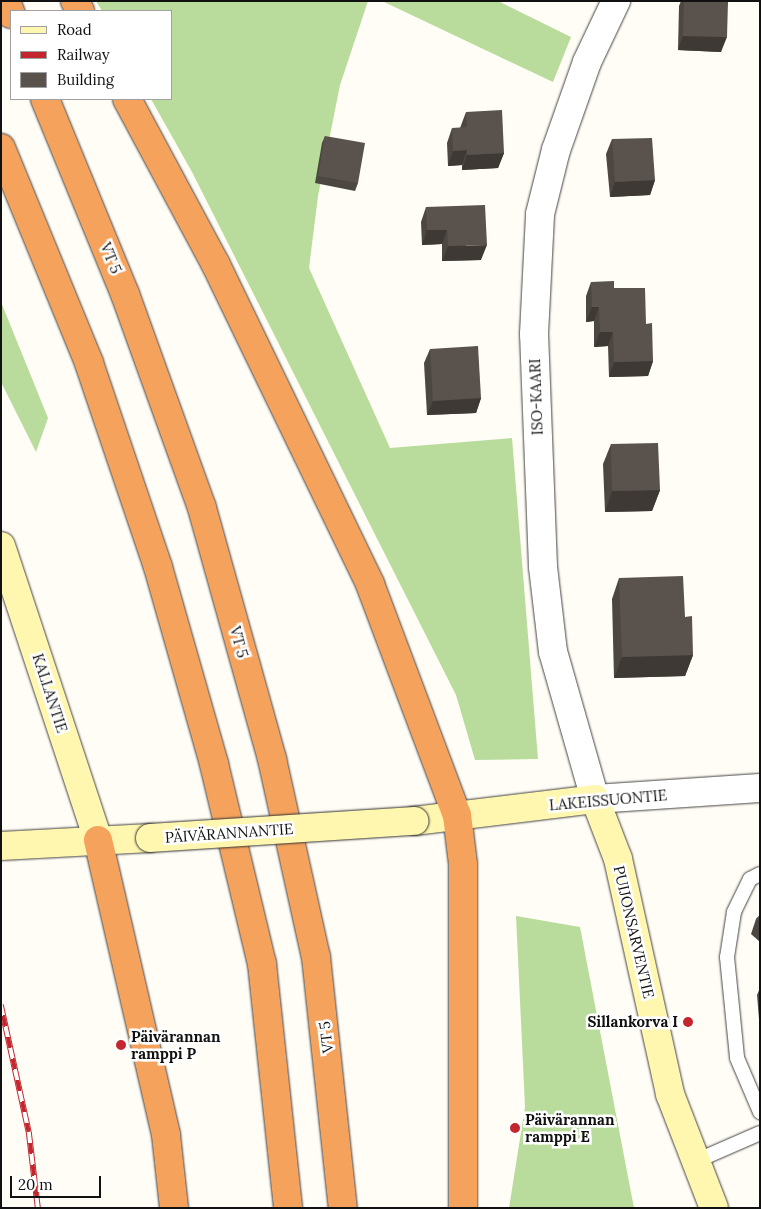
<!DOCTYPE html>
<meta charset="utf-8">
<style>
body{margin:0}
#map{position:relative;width:761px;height:1209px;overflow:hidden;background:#fffdf5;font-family:Lora,serif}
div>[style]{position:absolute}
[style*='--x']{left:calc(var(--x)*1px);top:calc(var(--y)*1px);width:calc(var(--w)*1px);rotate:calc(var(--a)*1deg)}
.forest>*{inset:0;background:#b9dc9c}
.roads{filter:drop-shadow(0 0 1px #444) drop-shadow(0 0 1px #444)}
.service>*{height:14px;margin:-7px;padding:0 7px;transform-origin:7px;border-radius:7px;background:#fff}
.minor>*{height:28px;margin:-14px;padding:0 14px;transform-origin:14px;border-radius:14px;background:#fff}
.tertiary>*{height:28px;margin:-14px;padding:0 14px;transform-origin:14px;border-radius:14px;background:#fff}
.secondary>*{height:28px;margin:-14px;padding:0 14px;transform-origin:14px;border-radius:14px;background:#fff6b0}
.motorway>*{height:28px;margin:-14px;padding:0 14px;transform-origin:14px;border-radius:14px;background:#f5a25d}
.rail>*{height:5.5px;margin-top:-2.75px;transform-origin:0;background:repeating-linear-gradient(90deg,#fff 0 11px,#c4262e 0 22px);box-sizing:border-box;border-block:1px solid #c4262e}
.bridges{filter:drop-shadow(0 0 1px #333) drop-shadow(0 0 1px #333)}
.secondary-bridge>*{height:28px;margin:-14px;padding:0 14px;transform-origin:14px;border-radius:14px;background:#fff6b0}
.wall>*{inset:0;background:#4d4742}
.shaded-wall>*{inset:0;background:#3f3936}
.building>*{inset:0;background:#5a524d}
.dots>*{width:14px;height:14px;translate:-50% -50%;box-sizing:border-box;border:2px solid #fff;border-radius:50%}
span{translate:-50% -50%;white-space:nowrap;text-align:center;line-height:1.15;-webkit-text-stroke:5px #fff;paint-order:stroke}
.street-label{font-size:15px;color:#111}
.poi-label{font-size:15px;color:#111;font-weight:700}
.right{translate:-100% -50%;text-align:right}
.left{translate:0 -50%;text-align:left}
.frame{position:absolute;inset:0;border:2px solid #111;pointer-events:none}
.legend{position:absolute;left:10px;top:10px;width:162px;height:90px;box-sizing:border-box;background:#fff;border:1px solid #a0a0a0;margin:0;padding:6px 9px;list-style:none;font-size:15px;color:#111}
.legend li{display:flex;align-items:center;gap:10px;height:25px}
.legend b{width:25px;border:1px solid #a0a0a0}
.scale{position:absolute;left:10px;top:1176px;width:91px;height:22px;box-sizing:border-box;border:2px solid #111;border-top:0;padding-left:6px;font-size:15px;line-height:18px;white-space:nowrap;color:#111;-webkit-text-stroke:4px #fff;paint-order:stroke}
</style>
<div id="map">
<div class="forest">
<div style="clip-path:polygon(96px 1px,368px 1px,340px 85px,318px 196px,309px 268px,390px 448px,512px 438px,538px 759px,475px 760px,456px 695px,192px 172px,151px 99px,171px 99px,171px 11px,102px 11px)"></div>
<div style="clip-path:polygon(382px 1px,498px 1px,571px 37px,553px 82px)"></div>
<div style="clip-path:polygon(1px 302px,48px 418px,36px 452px,1px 382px)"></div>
<div style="clip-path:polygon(516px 916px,580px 927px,634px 1208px,509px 1208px,525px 1107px)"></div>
</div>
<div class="roads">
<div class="service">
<div style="--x:760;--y:874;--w:11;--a:153"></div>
<div style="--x:750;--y:879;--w:37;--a:116"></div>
<div style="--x:734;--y:912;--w:46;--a:98.8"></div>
<div style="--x:727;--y:957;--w:101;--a:84.3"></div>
<div style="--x:737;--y:1058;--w:59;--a:66.9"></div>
<div style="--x:696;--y:1161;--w:70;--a:-23.6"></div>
</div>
<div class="minor">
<div style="--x:595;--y:799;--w:153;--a:-105.9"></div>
<div style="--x:553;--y:652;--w:86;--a:-96.7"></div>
<div style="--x:543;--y:567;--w:233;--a:-92.2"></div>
<div style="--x:534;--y:334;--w:120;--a:-87.1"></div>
<div style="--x:540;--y:214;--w:66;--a:-76"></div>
<div style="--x:556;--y:150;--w:93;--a:-70.6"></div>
<div style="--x:587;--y:62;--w:68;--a:-64.6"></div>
</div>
<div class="tertiary">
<div style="--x:595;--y:799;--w:165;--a:-3.8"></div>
</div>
<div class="secondary">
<div style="--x:1;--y:546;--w:310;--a:71.7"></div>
<div style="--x:414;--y:821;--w:182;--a:-6.9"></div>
<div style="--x:595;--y:799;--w:64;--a:69"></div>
<div style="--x:618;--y:859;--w:241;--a:77.5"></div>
<div style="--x:670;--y:1094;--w:122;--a:68.9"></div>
<div style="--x:1;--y:846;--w:149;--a:-3.1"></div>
</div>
<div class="motorway">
<div style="--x:6;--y:1;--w:14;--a:69"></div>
<div style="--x:75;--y:1;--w:11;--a:63"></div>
<div style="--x:45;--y:99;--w:211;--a:67.7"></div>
<div style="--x:125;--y:294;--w:227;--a:70.2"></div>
<div style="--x:202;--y:508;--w:261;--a:74.4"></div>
<div style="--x:272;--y:759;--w:203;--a:77.5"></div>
<div style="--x:316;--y:957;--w:252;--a:83.9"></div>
<div style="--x:127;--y:99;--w:188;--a:61.8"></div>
<div style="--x:216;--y:265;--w:354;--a:64.2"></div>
<div style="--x:370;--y:584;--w:247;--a:69.4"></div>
<div style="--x:457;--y:815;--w:49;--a:83"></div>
<div style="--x:463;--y:864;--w:344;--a:90"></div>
<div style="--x:1;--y:148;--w:232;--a:67.7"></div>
<div style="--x:89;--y:363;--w:215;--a:71.3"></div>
<div style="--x:158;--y:567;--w:205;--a:74.1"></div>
<div style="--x:214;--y:764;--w:206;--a:76.5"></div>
<div style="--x:262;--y:964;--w:245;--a:83.9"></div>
<div style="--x:98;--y:840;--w:303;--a:77"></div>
<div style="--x:166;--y:1135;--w:73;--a:83.7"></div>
</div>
</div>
<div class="rail">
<div style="--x:1;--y:1005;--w:130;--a:77.6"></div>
<div style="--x:29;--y:1132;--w:77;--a:83.2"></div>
</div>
<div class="bridges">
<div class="secondary-bridge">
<div style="--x:150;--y:838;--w:265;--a:-3.7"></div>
</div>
</div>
<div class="wall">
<div style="clip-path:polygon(681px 1px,728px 1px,721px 52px,678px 50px,679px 6px)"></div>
<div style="clip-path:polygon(466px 112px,504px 153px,498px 168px,462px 170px,462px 165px,448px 166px,447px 143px,452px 128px,460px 128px)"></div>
<div style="clip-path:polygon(325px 136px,358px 183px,355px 191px,315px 183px,322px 143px)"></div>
<div style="clip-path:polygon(612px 139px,655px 180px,650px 195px,610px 197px,606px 154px)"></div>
<div style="clip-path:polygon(426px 207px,481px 260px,442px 261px,442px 244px,422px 245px,421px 222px)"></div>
<div style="clip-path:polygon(591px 282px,614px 288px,646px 324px,653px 361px,648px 376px,609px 377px,608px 346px,594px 347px,594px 321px,586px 322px,586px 296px)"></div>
<div style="clip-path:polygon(430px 349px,481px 398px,476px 413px,427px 415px,424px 363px)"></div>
<div style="clip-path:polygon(611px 444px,660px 490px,652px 511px,605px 512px,603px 464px)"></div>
<div style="clip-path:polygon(619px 578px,685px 617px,693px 655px,685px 676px,614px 678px,612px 599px)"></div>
<div style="clip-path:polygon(760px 915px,760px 942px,751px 934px,756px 919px)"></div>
<div style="clip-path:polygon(760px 988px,760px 1031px,757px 995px)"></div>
</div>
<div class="shaded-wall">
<div style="clip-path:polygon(683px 36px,727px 37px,721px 52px,678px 50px)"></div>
<div style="clip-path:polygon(467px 150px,462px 165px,448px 166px,453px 151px)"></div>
<div style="clip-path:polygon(504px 153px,498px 168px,462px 170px,467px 155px)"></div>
<div style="clip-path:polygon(655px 180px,650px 195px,610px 197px,615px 182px)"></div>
<div style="clip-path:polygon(427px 230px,447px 230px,442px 244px,422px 245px)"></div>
<div style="clip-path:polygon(487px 245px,481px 260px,442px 261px,448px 246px)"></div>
<div style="clip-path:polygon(592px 307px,599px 307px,594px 321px,586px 322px)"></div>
<div style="clip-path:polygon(600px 332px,613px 332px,608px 346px,594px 347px)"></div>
<div style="clip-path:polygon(653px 361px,648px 376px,609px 377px,614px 362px)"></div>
<div style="clip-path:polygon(481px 398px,476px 413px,427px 415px,433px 401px)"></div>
<div style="clip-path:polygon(660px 490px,652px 511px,605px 512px,612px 491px)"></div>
<div style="clip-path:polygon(693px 655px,685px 676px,614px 678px,622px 657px)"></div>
</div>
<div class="building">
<div style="clip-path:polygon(684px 1px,728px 1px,727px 37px,683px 36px)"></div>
<div style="clip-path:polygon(502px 110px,504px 153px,467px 155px,467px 150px,453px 151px,452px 128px,467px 127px,466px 112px)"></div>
<div style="clip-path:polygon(325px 136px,365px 143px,358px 183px,318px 176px)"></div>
<div style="clip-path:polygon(652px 138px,655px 180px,615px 182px,612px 139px)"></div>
<div style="clip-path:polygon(485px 205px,487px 245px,448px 246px,447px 230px,427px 230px,426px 207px)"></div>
<div style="clip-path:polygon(614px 281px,614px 288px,645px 288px,646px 324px,652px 323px,653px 361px,614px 362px,613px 332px,600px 332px,599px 307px,592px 307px,591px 282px)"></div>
<div style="clip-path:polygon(478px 346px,481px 398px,433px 401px,430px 349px)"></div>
<div style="clip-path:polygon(658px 443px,660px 490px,612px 491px,611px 444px)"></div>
<div style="clip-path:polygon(683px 576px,685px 617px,692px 616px,693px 655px,622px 657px,619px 578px)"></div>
<div style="clip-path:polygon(760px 915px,760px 922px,756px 919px)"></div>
</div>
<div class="dots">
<div style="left:688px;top:1022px;background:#c4262e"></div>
<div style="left:121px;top:1045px;background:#c4262e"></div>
<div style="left:515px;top:1128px;background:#c4262e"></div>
</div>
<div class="street-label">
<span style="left:111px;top:258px;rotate:68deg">VT 5</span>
<span style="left:536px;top:397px;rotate:-92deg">ISO-KAARI</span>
<span style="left:239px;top:642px;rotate:75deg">VT 5</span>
<span style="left:50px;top:693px;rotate:72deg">KALLANTIE</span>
<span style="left:608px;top:800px;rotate:-5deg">LAKEISSUONTIE</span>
<span style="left:229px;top:833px;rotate:-4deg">PÄIVÄRANNANTIE</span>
<span style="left:634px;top:932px;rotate:77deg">PUIJONSARVENTIE</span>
<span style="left:326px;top:1037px;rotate:-97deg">VT 5</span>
</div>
<div class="poi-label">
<span class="right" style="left:678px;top:1022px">Sillankorva I</span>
<span class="left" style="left:131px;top:1045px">Päivärannan<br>ramppi P</span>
<span class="left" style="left:525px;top:1128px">Päivärannan<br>ramppi E</span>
</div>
<div class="frame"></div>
<ul class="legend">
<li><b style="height:6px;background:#fff6b0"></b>Road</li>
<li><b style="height:6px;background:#c4262e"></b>Railway</li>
<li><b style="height:14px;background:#5a524d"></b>Building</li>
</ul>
<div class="scale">20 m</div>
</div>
